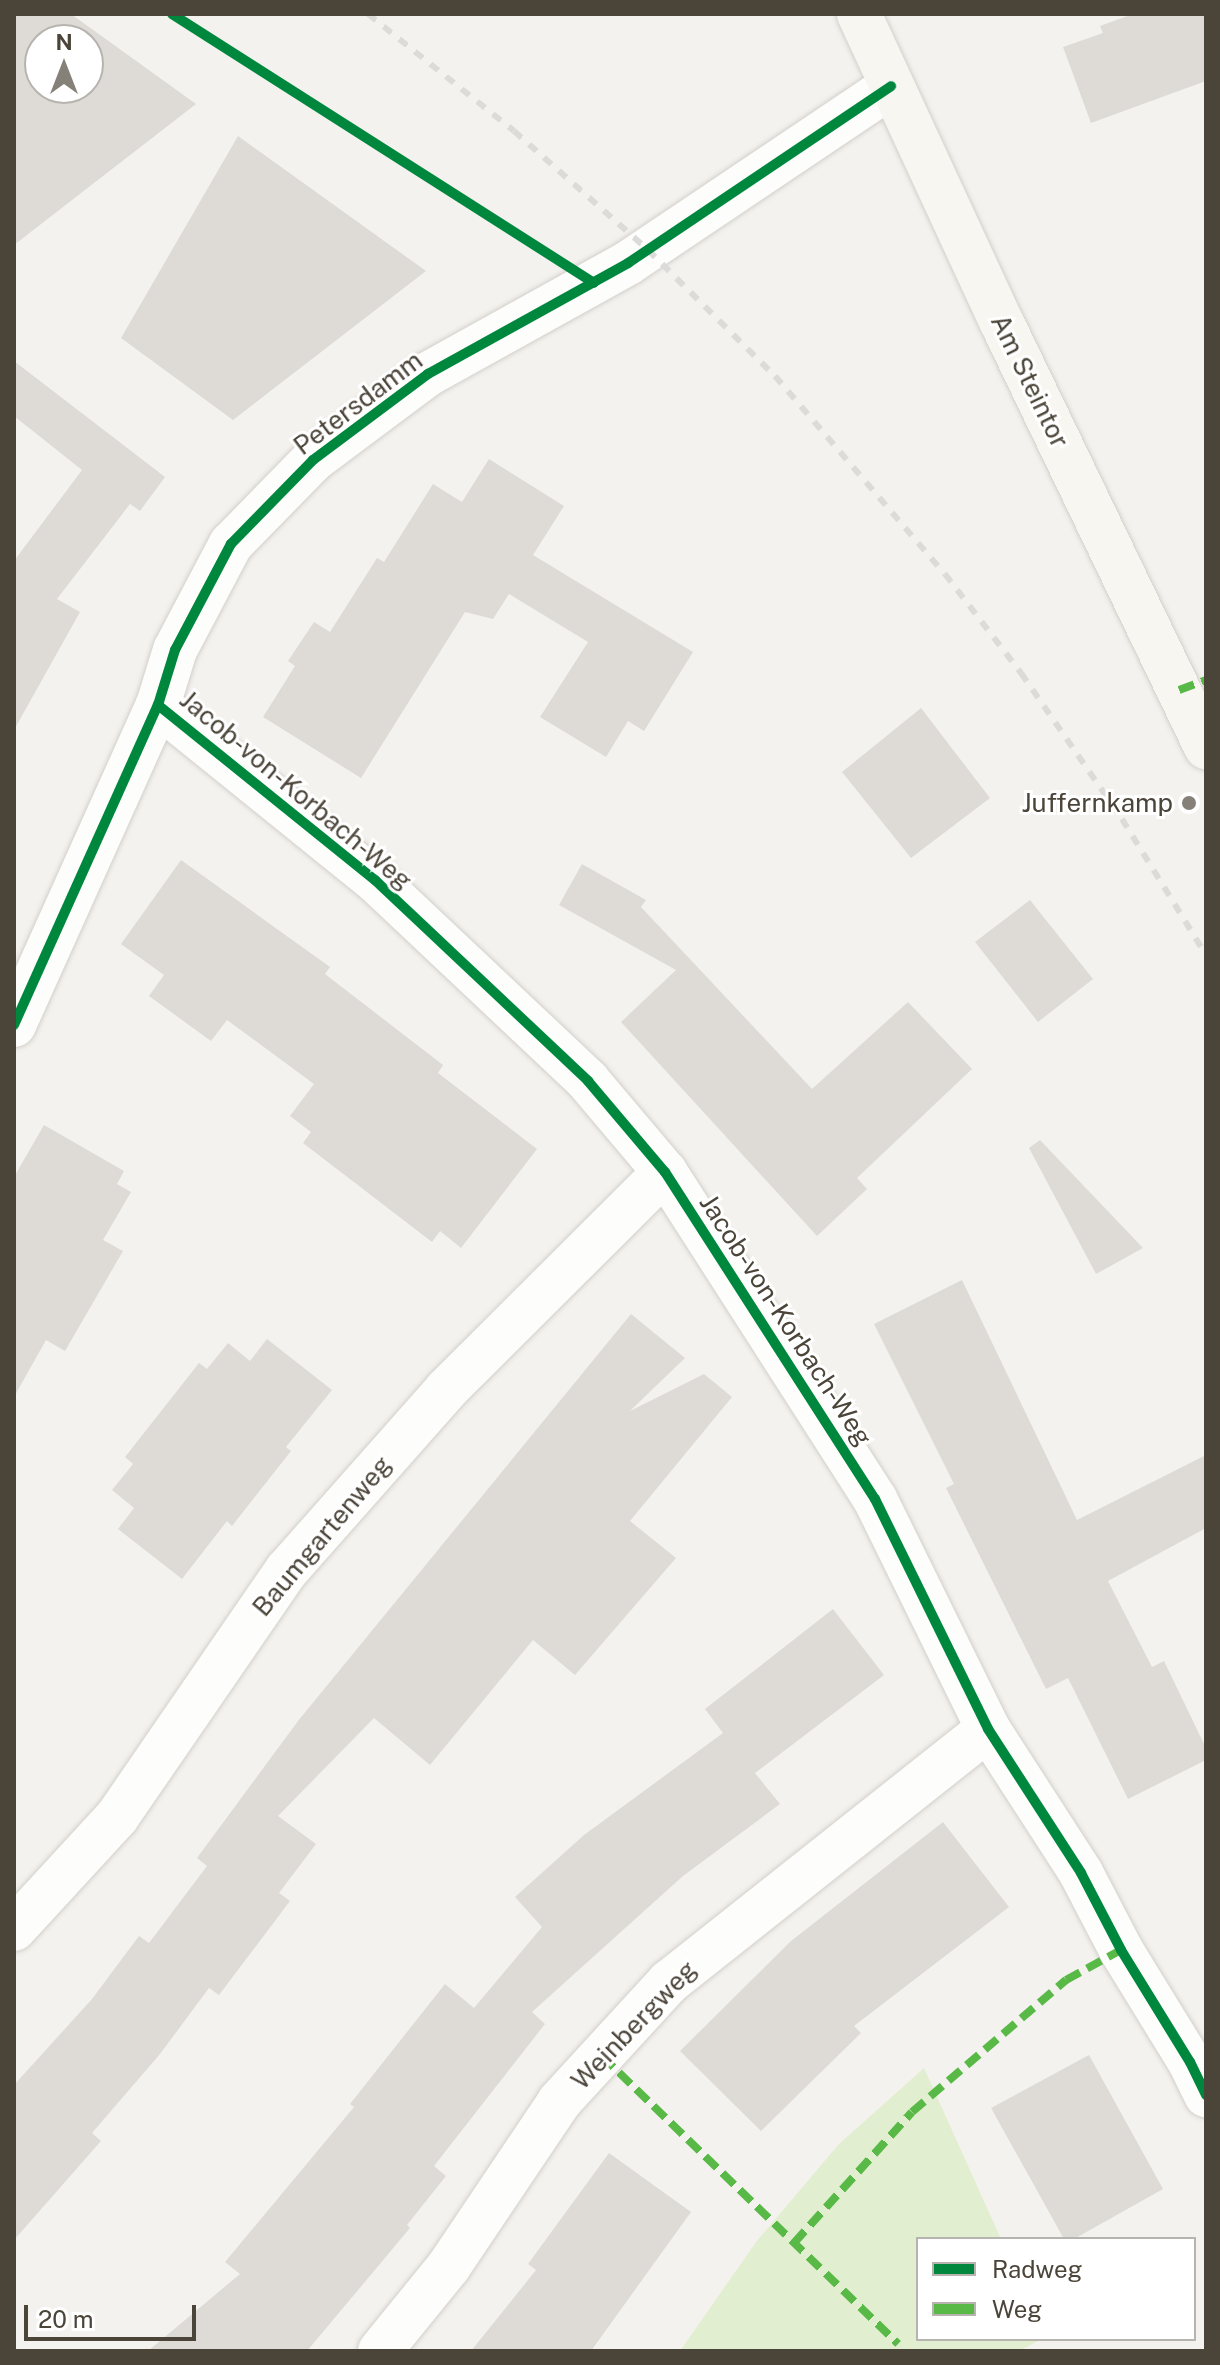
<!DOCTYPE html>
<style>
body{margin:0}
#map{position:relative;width:1220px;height:2365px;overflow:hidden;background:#f4f2ee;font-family:"Public Sans",sans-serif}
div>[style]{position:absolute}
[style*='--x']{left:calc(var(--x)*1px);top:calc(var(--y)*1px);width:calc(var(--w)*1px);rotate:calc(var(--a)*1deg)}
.green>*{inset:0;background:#e1eecf}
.building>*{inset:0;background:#dedbd6}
.roads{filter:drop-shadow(0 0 2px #d2d0cb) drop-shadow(0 0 2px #d2d0cb)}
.street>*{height:44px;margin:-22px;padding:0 22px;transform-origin:22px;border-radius:22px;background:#fdfdfc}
.secondary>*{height:44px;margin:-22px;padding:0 22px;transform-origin:22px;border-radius:22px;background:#f7f6f1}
.rail>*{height:6px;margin-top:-3px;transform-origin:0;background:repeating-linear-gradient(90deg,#dbdbda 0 10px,transparent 0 20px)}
.quiet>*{height:8px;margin-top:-4px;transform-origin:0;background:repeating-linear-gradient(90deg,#58b947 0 16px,transparent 0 24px)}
.cycleway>*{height:10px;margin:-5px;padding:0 5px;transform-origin:5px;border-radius:5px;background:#00873e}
.dots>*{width:22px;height:22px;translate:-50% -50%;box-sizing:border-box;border:4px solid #fff;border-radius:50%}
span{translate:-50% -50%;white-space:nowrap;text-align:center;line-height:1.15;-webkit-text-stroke:6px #fff;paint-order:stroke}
.street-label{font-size:26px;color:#4b4439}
.poi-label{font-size:26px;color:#4b4439}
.right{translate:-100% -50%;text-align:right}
.frame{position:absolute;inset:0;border:16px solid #4b4439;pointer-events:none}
.legend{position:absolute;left:916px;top:2237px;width:280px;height:104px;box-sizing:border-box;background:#fff;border:2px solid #b7b4b0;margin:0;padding:10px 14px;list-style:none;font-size:24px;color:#4b4439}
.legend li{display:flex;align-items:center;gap:16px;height:40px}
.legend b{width:40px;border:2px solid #b7b4b0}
.north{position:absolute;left:24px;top:24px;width:80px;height:80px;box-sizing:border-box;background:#fff;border:2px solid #b7b4b0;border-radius:50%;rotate:0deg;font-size:22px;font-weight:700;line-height:32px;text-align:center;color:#4b4439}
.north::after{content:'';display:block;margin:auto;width:28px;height:36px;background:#868178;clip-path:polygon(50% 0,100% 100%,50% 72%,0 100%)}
.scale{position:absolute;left:24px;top:2305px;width:172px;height:36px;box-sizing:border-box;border:4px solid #4b4439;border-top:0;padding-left:10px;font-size:24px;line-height:28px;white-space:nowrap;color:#4b4439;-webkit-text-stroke:6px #fff;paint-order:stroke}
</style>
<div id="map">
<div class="green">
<div style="clip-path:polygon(924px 2068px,1001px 2239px,918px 2239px,918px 2339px,1042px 2339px,1019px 2351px,680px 2351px,756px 2242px,839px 2144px)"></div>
</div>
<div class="building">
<div style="clip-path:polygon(evenodd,14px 14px,71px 14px,196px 104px,14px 245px,14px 14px,40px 40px,88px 40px,88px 88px,40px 88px,40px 40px)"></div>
<div style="clip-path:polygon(1133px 14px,1206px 14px,1206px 81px,1091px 123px,1063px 47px,1103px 33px,1100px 26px)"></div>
<div style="clip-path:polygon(238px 136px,426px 271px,233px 420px,121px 338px)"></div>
<div style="clip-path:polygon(14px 361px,165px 477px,140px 511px,130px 504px,57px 599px,80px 612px,14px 730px,14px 561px,82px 470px,14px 416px)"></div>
<div style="clip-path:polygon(489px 459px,564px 506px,533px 555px,693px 652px,644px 731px,628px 721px,606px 757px,540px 717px,588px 642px,509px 594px,493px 619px,465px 612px,361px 778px,263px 717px,295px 666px,288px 661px,314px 622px,330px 632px,377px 558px,384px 562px,433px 484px,462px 502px)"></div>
<div style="clip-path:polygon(921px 708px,990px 798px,911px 858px,842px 772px)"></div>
<div style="clip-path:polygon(181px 860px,330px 967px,325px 974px,443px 1065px,438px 1073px,537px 1149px,461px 1248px,440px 1231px,432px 1242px,303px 1143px,311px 1132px,290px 1116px,314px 1084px,227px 1020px,211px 1041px,149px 996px,164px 975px,121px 944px)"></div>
<div style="clip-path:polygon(582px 864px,646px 900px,641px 907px,812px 1089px,908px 1002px,972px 1069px,857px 1178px,867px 1189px,817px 1236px,621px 1022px,676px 970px,559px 905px)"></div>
<div style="clip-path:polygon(1030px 900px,1093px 979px,1038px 1022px,975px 942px)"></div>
<div style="clip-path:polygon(44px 1125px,124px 1171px,117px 1184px,131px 1192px,103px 1240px,123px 1251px,65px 1351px,46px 1340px,14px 1397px,14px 1177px)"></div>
<div style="clip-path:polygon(1040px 1140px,1143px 1248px,1096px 1274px,1029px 1148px)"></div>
<div style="clip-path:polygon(962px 1280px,1077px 1520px,1206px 1455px,1206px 1528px,1108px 1581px,1152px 1667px,1164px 1661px,1206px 1748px,1206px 1760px,1128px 1799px,1068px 1678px,1046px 1689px,946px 1488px,954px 1484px,874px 1324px)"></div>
<div style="clip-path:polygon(631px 1314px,685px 1358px,630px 1411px,704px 1374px,732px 1397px,630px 1521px,676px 1558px,575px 1675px,533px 1640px,430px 1765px,374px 1718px,278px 1816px,316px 1844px,279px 1893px,290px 1901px,219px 1995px,209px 1988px,160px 2054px,92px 2133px,101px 2141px,14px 2240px,14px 2085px,92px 1999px,139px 1936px,149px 1943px,207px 1866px,197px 1858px,298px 1721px)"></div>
<div style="clip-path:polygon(267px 1339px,332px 1390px,286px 1447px,291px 1451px,232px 1526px,227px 1521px,182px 1579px,118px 1529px,134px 1508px,112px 1490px,133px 1464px,125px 1457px,199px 1363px,207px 1369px,228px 1343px,250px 1361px)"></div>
<div style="clip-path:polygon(833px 1609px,884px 1675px,755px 1773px,780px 1804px,683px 1876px,532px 2012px,545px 2024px,434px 2166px,446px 2176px,407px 2225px,410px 2228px,307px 2351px,148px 2351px,240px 2274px,225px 2262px,354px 2107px,350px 2104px,445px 1984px,474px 2008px,542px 1927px,515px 1897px,584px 1835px,723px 1733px,705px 1709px)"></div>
<div style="clip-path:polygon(943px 1822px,1009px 1907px,854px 2026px,861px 2033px,761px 2131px,680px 2051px,791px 1941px)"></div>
<div style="clip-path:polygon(1089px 2055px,1163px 2189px,1074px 2239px,1064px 2239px,991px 2108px)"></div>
<div style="clip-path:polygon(609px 2153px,691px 2212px,591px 2351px,471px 2351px,536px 2270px,528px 2264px)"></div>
</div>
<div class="roads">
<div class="street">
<div style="--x:158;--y:705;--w:279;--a:38.9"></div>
<div style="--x:375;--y:880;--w:293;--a:43.3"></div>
<div style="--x:588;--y:1081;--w:119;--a:49.8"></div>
<div style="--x:665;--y:1172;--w:389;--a:57.3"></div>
<div style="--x:875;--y:1499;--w:256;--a:63.8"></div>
<div style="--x:988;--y:1729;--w:171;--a:57.1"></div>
<div style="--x:1081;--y:1873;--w:87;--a:62.5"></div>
<div style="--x:1121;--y:1950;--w:132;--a:58.4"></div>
<div style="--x:1190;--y:2062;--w:37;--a:64"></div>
<div style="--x:14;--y:1025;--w:351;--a:-65.8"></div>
<div style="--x:158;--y:705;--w:58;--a:-72.8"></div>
<div style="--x:175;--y:650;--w:120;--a:-62.2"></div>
<div style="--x:231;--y:544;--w:117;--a:-45.7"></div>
<div style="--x:313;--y:460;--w:144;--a:-36.8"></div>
<div style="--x:428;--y:374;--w:229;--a:-29"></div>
<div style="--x:628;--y:263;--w:317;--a:-33.9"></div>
<div style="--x:14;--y:1929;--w:152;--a:-47.4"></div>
<div style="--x:117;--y:1817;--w:300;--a:-55.5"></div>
<div style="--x:287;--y:1570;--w:240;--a:-48.5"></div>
<div style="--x:446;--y:1390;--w:309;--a:-44.9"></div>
<div style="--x:380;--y:2351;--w:109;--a:-50.9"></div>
<div style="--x:449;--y:2266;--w:197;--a:-56.1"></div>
<div style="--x:559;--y:2102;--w:163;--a:-47.5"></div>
<div style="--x:669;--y:1982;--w:407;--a:-38.4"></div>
</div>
<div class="secondary">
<div style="--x:859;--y:14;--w:340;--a:65.2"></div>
<div style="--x:1002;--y:323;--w:471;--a:64.3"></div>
</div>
</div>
<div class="rail">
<div style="--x:368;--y:14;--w:187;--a:38.7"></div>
<div style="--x:514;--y:131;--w:179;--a:41.6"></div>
<div style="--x:648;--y:250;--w:179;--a:44.8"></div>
<div style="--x:775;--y:376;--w:261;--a:49.4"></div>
<div style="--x:945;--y:574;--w:125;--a:52.5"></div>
<div style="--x:1021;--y:673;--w:178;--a:55.3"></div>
<div style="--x:1122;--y:819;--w:160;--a:58.3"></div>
</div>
<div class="quiet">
<div style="--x:1179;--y:690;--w:29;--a:-20"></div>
<div style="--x:602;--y:2056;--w:413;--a:44.2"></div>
<div style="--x:794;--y:2243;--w:176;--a:-48"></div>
<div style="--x:912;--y:2112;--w:203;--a:-40.6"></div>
<div style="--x:1066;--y:1980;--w:63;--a:-28.6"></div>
</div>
<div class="cycleway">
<div style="--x:172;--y:14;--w:500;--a:32.52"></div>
<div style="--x:158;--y:705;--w:279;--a:38.9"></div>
<div style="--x:375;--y:880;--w:293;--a:43.3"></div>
<div style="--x:588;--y:1081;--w:119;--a:49.8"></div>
<div style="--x:665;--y:1172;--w:389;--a:57.3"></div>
<div style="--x:875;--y:1499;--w:256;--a:63.8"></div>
<div style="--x:988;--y:1729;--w:171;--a:57.1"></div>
<div style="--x:1081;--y:1873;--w:87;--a:62.5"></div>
<div style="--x:1121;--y:1950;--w:132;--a:58.4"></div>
<div style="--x:1190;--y:2062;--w:37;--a:64"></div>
<div style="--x:14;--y:1025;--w:351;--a:-65.8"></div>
<div style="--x:158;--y:705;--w:58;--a:-72.8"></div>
<div style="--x:175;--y:650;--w:120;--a:-62.2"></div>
<div style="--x:231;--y:544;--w:117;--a:-45.7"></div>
<div style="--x:313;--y:460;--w:144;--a:-36.8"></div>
<div style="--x:428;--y:374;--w:229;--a:-29"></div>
<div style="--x:628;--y:263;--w:317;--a:-33.9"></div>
</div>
<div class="dots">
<div style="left:1189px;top:803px;background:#868178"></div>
</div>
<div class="street-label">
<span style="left:1030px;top:381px;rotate:64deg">Am Steintor</span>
<span style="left:358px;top:403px;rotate:-37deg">Petersdamm</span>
<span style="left:296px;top:790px;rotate:40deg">Jacob-von-Korbach-Weg</span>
<span style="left:786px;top:1320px;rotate:57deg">Jacob-von-Korbach-Weg</span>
<span style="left:322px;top:1536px;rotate:-50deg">Baumgartenweg</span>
<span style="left:634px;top:2025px;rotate:-46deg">Weinbergweg</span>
</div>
<div class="poi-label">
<span class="right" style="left:1173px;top:803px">Juffernkamp</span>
</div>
<div class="frame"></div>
<ul class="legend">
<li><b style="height:10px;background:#00873e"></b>Radweg</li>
<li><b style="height:10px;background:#58b947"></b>Weg</li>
</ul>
<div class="north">N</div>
<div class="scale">20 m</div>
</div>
